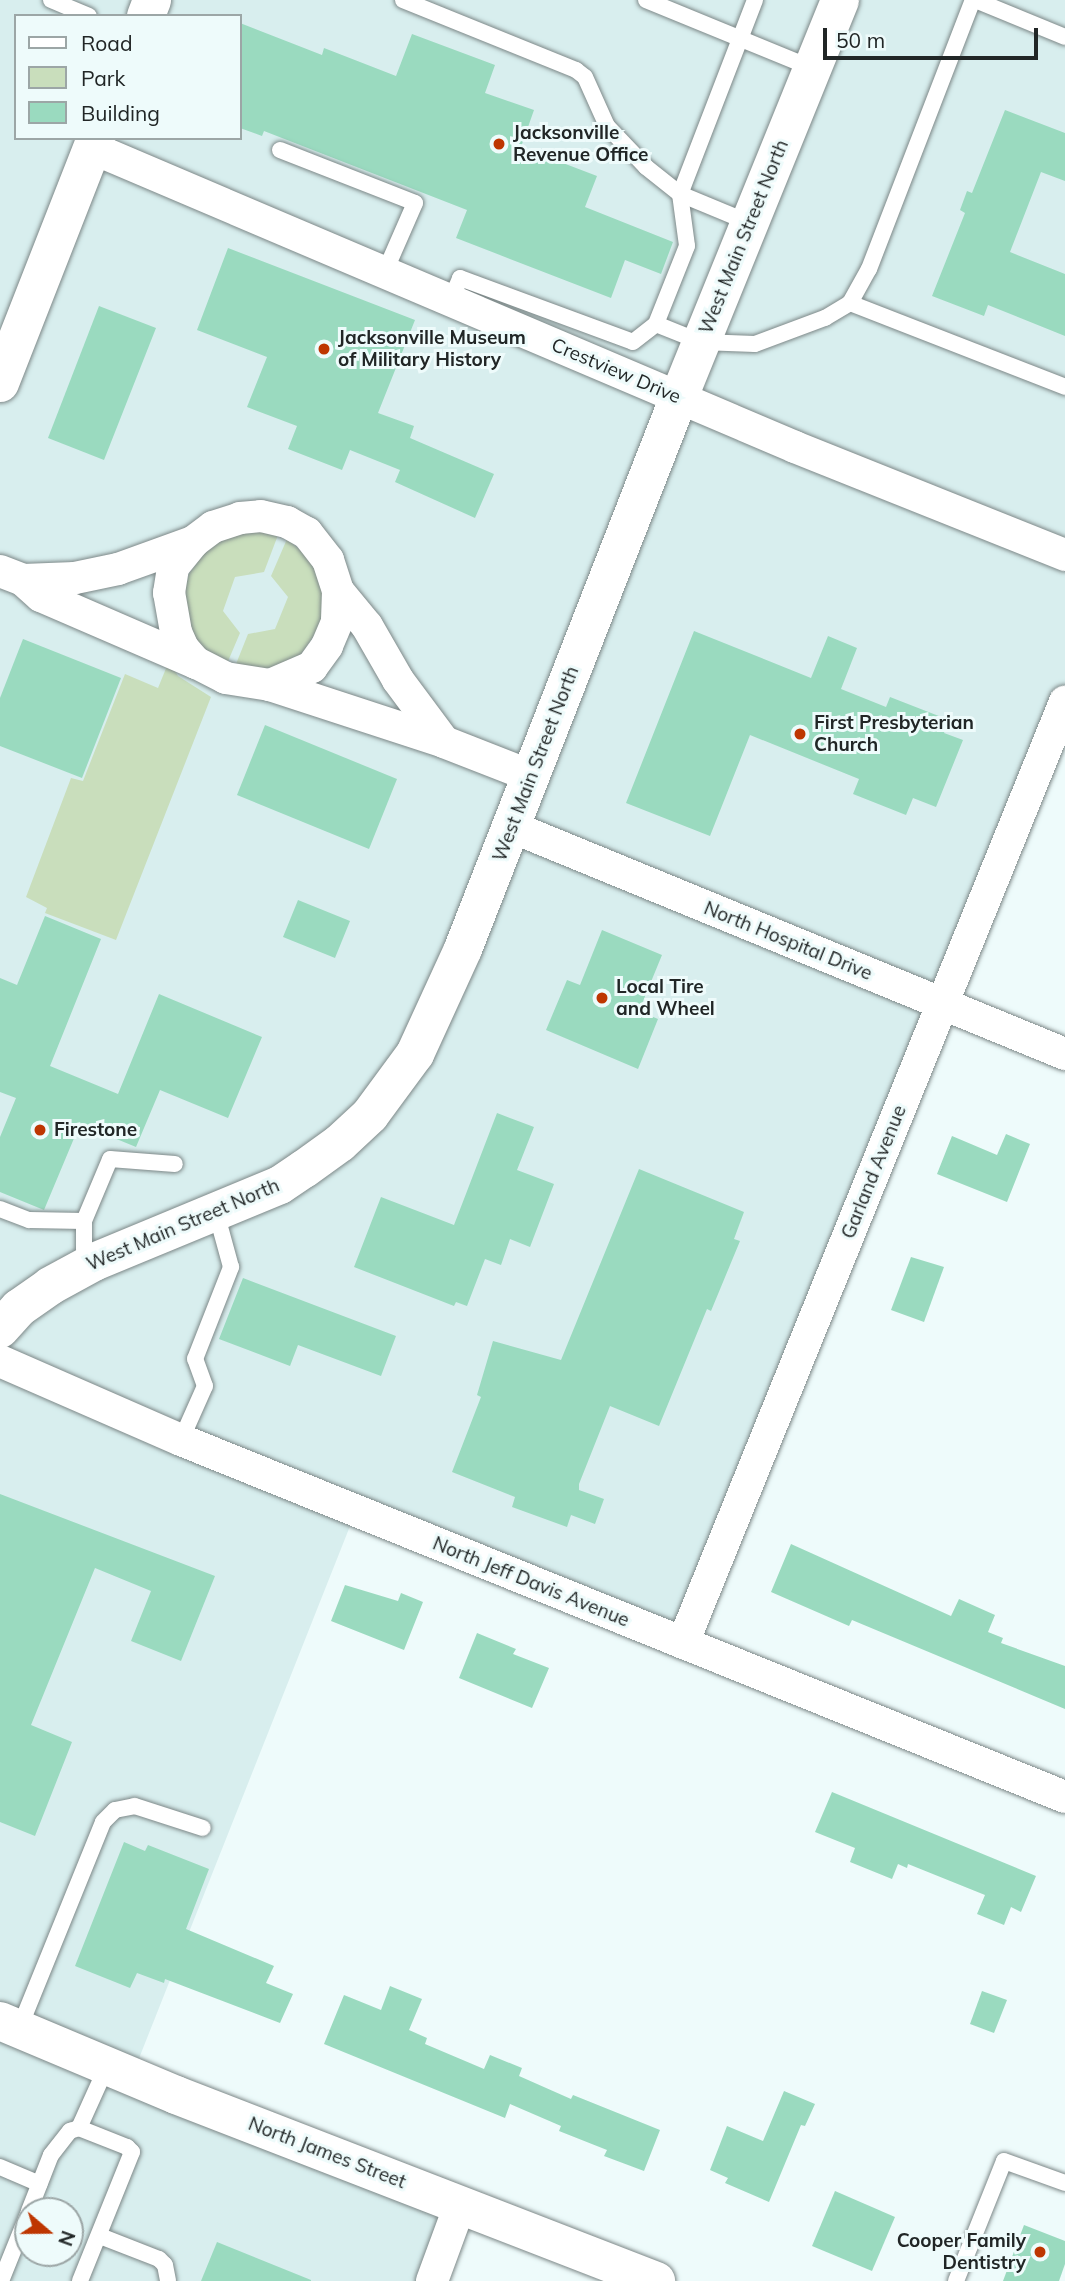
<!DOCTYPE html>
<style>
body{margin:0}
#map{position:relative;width:1065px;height:2281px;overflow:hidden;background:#eefbfb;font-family:Mulish,sans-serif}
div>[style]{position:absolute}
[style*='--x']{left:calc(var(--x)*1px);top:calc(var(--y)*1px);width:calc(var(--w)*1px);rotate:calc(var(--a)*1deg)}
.built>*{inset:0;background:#d8eeee}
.green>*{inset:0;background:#c9debc}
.building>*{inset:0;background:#9adabf}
.roads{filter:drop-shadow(0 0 2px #7d8888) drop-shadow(0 0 2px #7d8888)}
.lane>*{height:16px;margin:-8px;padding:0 8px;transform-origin:8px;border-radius:8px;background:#fff}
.street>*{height:32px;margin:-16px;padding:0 16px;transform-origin:16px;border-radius:16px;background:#fff}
.secondary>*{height:38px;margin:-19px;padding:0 19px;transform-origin:19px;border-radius:19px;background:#fff}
.primary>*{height:38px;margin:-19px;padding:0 19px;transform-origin:19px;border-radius:19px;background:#fff}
.dots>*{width:19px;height:19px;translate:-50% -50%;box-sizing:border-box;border:4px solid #eefbfb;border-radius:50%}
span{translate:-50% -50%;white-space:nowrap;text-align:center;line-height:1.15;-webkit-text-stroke:6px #eefbfb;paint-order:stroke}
.poi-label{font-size:19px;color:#212626;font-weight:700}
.left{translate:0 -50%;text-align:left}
.right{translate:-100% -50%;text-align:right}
.street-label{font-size:19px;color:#212626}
.legend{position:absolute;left:14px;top:14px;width:228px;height:126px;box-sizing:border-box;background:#eefbfb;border:2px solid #9ca6a6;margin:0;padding:9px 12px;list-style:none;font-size:21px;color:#212626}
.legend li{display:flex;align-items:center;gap:14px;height:35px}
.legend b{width:35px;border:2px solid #9ca6a6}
.north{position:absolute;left:14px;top:2197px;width:70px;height:70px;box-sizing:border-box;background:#eefbfb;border:2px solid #9ca6a6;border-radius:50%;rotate:110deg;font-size:19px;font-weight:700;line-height:28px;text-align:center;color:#212626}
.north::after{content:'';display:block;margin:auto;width:24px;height:32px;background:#be3601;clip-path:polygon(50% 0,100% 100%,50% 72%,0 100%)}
.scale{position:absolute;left:823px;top:28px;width:215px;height:32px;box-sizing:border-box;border:4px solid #212626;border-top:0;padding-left:9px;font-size:21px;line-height:24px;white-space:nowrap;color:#212626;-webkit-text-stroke:5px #eefbfb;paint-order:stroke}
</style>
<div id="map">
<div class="built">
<div style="clip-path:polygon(evenodd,0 0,1065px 0,1065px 702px,683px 1643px,356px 1511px,132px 2076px,460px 2205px,432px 2281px,0 2281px,0 0,16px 16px,240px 16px,240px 138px,16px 138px,16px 16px,0 0,28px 2211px,70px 2211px,70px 2253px,28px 2253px,28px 2211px)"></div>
</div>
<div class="green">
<div style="clip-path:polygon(255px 530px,278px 535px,264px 572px,235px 577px,223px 611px,240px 633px,226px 666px,199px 646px,189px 630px,184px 593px,189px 574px,208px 547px,222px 538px)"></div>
<div style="clip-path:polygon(287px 539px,312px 560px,324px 591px,321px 625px,300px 656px,266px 671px,234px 669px,248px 634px,275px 629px,288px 597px,271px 576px)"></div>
<div style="clip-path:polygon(169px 661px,178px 676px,211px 697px,116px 940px,45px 913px,47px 908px,26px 897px,71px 778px,83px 781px,125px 674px,158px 688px)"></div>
</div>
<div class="building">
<div style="clip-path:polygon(240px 23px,322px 55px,324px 48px,396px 76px,412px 34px,495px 65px,485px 93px,534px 110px,521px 147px,597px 176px,585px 207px,673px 242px,661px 274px,625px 260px,611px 298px,456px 238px,467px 210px,264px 131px,262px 136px,240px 128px)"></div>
<div style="clip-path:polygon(1005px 110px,1065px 133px,1065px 181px,1041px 172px,1010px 252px,1065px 274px,1065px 336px,988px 305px,984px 316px,932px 296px,965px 213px,960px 210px,967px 191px,972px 193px)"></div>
<div style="clip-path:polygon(228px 248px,415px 320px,378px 413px,414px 426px,410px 438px,494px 474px,475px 518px,395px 482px,400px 470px,350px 450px,342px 470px,288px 449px,297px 426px,247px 407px,267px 357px,197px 330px)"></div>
<div style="clip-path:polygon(99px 306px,156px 328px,104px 460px,48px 438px)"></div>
<div style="clip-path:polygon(694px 631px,811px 678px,828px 636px,857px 648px,841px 689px,886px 707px,890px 697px,949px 720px,944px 733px,963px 740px,936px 807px,913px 798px,906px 815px,853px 794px,859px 779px,750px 735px,710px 836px,626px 803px)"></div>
<div style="clip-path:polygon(23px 639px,121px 678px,82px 778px,0 746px,0 698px)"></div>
<div style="clip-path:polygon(265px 725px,397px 779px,369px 849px,237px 795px)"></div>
<div style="clip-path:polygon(298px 900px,350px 921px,335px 958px,283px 937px)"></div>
<div style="clip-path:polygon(45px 916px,101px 939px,50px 1066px,118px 1094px,159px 994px,262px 1037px,228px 1118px,160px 1090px,136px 1147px,80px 1124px,44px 1210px,0 1192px,0 1137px,16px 1098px,0 1092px,0 978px,17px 985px)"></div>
<div style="clip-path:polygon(602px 930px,662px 955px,639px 1011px,658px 1019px,638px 1069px,546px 1030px,567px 980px,580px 985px)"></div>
<div style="clip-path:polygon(497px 1113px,534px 1127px,517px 1170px,554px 1184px,530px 1247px,510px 1239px,501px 1265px,485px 1259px,467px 1306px,456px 1302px,454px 1306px,354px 1267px,381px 1197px,454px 1225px)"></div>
<div style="clip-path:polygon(1006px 1134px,1030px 1144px,1007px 1202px,937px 1174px,952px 1136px,997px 1155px)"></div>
<div style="clip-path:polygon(639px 1169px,744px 1212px,734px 1239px,740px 1241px,711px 1311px,707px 1309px,659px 1426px,610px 1406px,579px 1484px,579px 1490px,604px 1499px,595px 1524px,571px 1515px,567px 1527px,512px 1507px,515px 1497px,452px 1472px,481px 1397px,477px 1395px,493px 1341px,561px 1360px)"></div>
<div style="clip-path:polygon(911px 1257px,944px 1267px,924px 1322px,891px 1310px)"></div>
<div style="clip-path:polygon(243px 1278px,396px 1336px,381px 1376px,298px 1345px,290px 1366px,219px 1339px)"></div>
<div style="clip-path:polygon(0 1494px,215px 1576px,181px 1661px,131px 1641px,151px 1591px,95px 1568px,31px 1725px,72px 1742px,35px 1836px,0 1822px)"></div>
<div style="clip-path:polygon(791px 1544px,951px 1616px,959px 1599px,995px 1615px,988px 1632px,1003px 1638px,1001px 1643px,1065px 1666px,1065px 1709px,852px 1620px,849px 1626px,771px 1592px)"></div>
<div style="clip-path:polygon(345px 1585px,398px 1601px,401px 1593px,423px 1602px,404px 1650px,331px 1621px)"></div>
<div style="clip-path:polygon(477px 1633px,516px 1649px,513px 1654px,549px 1668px,532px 1708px,459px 1678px)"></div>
<div style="clip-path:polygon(832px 1792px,1036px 1876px,1021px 1912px,1011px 1907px,1004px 1925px,977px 1914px,985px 1895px,908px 1864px,907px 1868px,898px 1864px,892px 1879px,850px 1862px,855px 1848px,815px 1832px)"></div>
<div style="clip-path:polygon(124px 1842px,145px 1851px,148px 1845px,209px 1869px,186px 1929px,274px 1966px,266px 1983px,293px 1994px,280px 2023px,165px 1979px,164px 1983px,137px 1973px,130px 1988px,75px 1966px)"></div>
<div style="clip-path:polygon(390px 1986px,422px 1999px,409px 2030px,427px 2038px,425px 2044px,484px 2069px,490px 2055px,522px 2068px,519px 2076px,571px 2099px,573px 2095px,660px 2130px,644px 2171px,604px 2156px,607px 2150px,559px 2131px,561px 2126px,510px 2104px,505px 2118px,324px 2044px,344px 1995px,381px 2010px)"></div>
<div style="clip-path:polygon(982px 1991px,1007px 2000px,994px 2033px,970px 2024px)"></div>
<div style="clip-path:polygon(784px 2091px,815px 2104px,805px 2126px,801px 2125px,769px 2202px,725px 2183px,728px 2178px,710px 2170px,727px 2126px,763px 2141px)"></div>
<div style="clip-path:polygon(835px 2191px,895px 2217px,872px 2271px,812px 2246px)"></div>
<div style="clip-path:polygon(1024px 2225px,1065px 2241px,1065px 2264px,1059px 2281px,1003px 2281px)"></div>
<div style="clip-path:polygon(217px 2242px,311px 2280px,311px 2281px,201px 2281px)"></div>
</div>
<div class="roads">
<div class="lane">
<div style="--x:51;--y:0;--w:41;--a:22.8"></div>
<div style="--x:403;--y:0;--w:187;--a:22"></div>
<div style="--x:576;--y:70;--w:11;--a:38"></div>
<div style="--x:585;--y:77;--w:54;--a:65.8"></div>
<div style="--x:607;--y:126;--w:57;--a:46.4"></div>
<div style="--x:646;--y:167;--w:43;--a:38.5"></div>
<div style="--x:680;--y:194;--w:76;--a:22.5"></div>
<div style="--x:646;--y:0;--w:179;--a:22.3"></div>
<div style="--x:755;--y:0;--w:208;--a:111.1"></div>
<div style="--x:680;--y:194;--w:52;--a:82.3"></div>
<div style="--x:687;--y:246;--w:84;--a:111.7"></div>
<div style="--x:656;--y:324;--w:48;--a:21.8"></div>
<div style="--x:701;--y:342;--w:54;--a:2.1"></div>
<div style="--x:755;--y:344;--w:75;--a:-20.4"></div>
<div style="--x:825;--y:318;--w:29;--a:-31"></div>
<div style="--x:850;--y:303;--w:39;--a:-61"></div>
<div style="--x:869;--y:269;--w:288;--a:-68.9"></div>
<div style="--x:975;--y:0;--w:97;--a:22.3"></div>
<div style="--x:280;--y:150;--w:145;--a:21.4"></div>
<div style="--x:415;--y:203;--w:77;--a:113.6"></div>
<div style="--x:450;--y:302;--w:26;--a:-67"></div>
<div style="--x:460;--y:278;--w:184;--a:20.3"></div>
<div style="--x:633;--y:342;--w:29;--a:-38"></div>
<div style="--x:850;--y:303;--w:231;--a:21.3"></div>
<div style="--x:0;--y:1209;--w:31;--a:21"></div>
<div style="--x:29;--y:1220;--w:55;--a:1"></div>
<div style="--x:84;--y:1221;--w:28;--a:90"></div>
<div style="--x:84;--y:1249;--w:16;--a:72"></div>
<div style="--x:84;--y:1221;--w:67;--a:-67.2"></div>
<div style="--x:110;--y:1159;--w:65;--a:4.4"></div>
<div style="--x:181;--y:1440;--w:59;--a:-66"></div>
<div style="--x:205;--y:1386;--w:29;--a:-110"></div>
<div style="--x:195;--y:1359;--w:99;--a:-68.6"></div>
<div style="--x:231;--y:1267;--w:57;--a:-105.3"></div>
<div style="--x:19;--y:2029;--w:223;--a:-67.9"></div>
<div style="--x:103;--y:1822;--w:17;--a:-45"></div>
<div style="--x:115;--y:1810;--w:20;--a:-11"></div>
<div style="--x:135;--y:1806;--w:71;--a:17.9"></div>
<div style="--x:79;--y:2128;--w:52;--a:21.6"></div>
<div style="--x:127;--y:2147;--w:7;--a:45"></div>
<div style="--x:132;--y:2152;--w:139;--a:112"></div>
<div style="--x:0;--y:2167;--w:43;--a:23"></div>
<div style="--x:29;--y:2211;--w:60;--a:-68.6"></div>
<div style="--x:51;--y:2155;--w:31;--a:-52"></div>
<div style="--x:70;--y:2131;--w:9;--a:-18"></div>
<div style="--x:79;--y:2128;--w:68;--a:-65.7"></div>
<div style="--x:100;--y:2236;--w:63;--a:21.3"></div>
<div style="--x:159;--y:2259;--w:8;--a:45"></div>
<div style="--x:165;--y:2265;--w:16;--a:79"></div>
<div style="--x:1;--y:2281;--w:72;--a:-68.1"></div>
<div style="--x:956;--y:2281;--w:129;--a:-68.2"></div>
<div style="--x:1004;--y:2161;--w:65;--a:19.8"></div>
</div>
<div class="street">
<div style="--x:92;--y:148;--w:764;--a:23.04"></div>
<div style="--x:795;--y:447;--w:291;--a:21.8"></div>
<div style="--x:261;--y:516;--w:27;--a:13"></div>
<div style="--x:287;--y:522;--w:23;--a:29"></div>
<div style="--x:307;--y:533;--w:34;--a:52"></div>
<div style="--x:328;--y:560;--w:33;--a:72"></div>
<div style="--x:338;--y:591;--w:31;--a:92"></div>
<div style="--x:337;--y:622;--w:26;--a:113"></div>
<div style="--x:327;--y:646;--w:26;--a:126"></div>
<div style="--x:312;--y:667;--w:46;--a:156.8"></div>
<div style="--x:270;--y:685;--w:45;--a:-171"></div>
<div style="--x:226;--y:678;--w:34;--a:-153"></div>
<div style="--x:196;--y:663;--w:20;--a:-131"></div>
<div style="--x:183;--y:648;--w:17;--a:-114"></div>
<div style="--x:176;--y:632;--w:40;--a:-100"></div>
<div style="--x:169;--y:593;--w:26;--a:-81"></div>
<div style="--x:173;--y:567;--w:32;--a:-51"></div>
<div style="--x:193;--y:542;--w:25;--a:-37"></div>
<div style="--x:213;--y:527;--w:28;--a:-18"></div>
<div style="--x:240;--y:518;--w:21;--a:-5"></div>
<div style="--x:0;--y:571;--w:25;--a:21"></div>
<div style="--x:23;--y:580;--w:52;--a:-2.2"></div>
<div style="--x:75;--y:578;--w:44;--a:-11.8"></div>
<div style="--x:118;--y:569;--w:80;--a:-19.8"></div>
<div style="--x:23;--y:580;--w:24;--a:42"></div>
<div style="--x:41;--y:596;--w:169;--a:23.4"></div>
<div style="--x:338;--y:591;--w:45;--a:50.4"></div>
<div style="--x:367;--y:626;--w:62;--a:60.1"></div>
<div style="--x:398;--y:680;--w:77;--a:53.4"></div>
<div style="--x:270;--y:685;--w:183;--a:18.1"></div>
<div style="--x:444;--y:742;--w:93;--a:21.3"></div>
<div style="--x:512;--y:827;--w:598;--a:22.32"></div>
<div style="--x:0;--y:1361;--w:197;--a:23.6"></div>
<div style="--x:181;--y:1440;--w:953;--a:21.99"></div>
<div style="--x:683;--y:1643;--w:1016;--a:-67.91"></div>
<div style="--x:432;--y:2281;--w:81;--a:-69.8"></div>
</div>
<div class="secondary">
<div style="--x:0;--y:2021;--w:191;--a:22.8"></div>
<div style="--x:176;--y:2095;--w:515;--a:21.18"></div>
</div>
<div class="primary">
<div style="--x:146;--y:16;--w:17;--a:-69"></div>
<div style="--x:0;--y:383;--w:263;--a:-68.6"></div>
<div style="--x:0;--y:1329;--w:28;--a:-48"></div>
<div style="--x:19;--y:1308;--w:38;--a:-35"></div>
<div style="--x:50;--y:1286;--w:50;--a:-28.6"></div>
<div style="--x:94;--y:1262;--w:201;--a:-22.5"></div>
<div style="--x:280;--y:1185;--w:29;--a:-34"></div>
<div style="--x:304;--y:1169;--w:44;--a:-35.8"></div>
<div style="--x:340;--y:1143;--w:41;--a:-43"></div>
<div style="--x:370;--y:1115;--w:76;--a:-53.6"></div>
<div style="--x:415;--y:1054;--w:115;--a:-65.4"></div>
<div style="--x:463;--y:949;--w:593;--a:-68.63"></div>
<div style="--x:679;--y:397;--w:428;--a:-67.9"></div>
</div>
</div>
<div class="dots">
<div style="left:499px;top:144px;background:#be3601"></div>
<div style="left:324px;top:349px;background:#be3601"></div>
<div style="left:800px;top:734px;background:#be3601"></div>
<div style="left:602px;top:998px;background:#be3601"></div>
<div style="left:40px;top:1130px;background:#be3601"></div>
<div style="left:1040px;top:2252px;background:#be3601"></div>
</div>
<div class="poi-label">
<span class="left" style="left:513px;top:144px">Jacksonville<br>Revenue Office</span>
<span class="left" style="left:338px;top:349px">Jacksonville Museum<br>of Military History</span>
<span class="left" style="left:814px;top:734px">First Presbyterian<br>Church</span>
<span class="left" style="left:616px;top:998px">Local Tire<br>and Wheel</span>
<span class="left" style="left:54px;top:1130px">Firestone</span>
<span class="right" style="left:1026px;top:2252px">Cooper Family<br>Dentistry</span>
</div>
<div class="street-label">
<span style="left:744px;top:237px;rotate:-68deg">West Main Street North</span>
<span style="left:616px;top:371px;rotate:23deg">Crestview Drive</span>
<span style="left:536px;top:764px;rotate:-69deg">West Main Street North</span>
<span style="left:788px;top:941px;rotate:22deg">North Hospital Drive</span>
<span style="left:874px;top:1172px;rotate:-68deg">Garland Avenue</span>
<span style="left:183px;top:1225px;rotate:-23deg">West Main Street North</span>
<span style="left:531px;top:1582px;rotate:22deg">North Jeff Davis Avenue</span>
<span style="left:327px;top:2153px;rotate:21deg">North James Street</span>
</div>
<ul class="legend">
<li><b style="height:9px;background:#fff"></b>Road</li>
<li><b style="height:19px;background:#c9debc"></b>Park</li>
<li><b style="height:19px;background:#9adabf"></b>Building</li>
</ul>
<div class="north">N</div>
<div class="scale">50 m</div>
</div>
